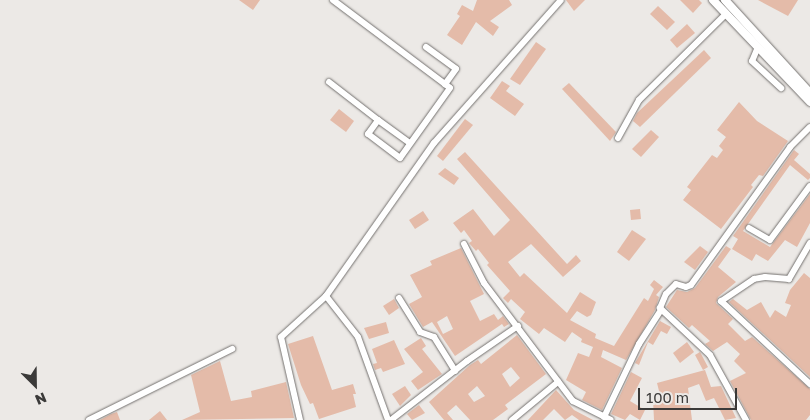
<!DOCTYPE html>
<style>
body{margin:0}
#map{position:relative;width:810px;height:420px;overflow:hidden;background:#ece9e6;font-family:"Golos Text",sans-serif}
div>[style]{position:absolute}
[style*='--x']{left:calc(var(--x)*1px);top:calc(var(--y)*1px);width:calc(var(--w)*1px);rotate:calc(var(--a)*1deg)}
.building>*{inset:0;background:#e4bba9}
.roads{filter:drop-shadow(0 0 1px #74716f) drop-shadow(0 0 1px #74716f)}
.minor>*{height:6px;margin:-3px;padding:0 3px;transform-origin:3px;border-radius:3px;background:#fff}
.major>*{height:8px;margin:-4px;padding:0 4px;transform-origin:4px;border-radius:4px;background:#fff}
span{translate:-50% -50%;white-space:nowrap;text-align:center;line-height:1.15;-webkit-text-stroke:4px #ece9e6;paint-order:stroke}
.north{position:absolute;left:10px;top:360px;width:50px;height:50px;-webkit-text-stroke:4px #ece9e6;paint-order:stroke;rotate:157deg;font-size:14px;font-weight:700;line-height:20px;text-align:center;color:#3b3a39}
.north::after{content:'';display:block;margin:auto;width:18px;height:22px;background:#3b3a39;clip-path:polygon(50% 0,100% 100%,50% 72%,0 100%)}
.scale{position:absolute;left:638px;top:388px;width:99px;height:22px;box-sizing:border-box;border:2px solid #3b3a39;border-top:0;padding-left:6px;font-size:15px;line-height:18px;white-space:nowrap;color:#3b3a39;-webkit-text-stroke:4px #ece9e6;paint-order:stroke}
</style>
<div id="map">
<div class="building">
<div style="clip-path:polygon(239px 0,260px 0,253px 10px)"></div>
<div style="clip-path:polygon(477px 0,509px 0,512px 5px,490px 21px,499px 27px,493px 36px,476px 22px,462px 45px,447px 35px,460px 16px,457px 14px,462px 5px,473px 11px)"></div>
<div style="clip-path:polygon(566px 0,585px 0,574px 11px)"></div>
<div style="clip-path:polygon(680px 0,699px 0,702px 3px,693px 13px)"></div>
<div style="clip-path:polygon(758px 0,798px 0,788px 16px)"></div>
<div style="clip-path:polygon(658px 6px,675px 22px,667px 30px,650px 14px)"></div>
<div style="clip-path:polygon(687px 24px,695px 33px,677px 48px,670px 40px)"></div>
<div style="clip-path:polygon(536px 42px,546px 49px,520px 85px,510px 79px)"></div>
<div style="clip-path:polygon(704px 50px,711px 58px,640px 127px,633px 121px,637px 113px)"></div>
<div style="clip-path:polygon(502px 81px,510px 86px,506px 91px,524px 104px,515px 116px,490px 98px)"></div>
<div style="clip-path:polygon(569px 83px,616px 132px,610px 141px,562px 89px)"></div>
<div style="clip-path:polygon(739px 102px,757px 121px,788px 141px,763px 176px,759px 175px,751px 185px,753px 187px,721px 229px,683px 200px,691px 190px,687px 187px,712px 155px,717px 158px,723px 150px,719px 146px,726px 137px,717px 130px)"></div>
<div style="clip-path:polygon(339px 109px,354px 121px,346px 132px,330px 120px)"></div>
<div style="clip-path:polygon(465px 119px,473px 125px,443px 161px,437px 156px)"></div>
<div style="clip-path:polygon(651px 130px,659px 137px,641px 157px,632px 149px)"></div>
<div style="clip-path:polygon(794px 150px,799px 154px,794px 160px,810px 174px,810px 178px,808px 180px,790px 165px,743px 231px,770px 247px,810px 194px,810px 223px,797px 247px,785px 240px,768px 261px,756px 254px,752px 261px,732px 249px,738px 239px,733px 236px)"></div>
<div style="clip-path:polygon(465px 152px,567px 264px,576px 255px,581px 261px,563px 277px,531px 244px,508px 262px,520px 277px,524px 273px,567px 313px,580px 292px,596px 302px,591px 315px,587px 317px,577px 311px,570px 320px,596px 334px,595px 338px,614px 346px,644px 298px,648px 301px,654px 289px,650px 285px,654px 280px,663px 287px,656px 295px,659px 297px,655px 310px,626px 360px,603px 350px,601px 357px,622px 368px,602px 410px,582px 400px,586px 392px,566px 380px,578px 353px,589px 357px,593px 347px,581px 342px,582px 339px,572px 332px,565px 342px,544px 328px,539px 334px,520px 319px,525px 312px,511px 299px,508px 303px,503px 298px,510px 291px,487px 265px,489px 263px,478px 249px,476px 251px,469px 243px,472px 241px,464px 230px,461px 233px,453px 223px,473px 209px,494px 236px,510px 220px,457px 159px)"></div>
<div style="clip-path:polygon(445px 168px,459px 178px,454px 185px,438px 174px)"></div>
<div style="clip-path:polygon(640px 209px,641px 219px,631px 220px,630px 210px)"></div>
<div style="clip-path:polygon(423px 211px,429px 220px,415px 229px,409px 220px)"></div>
<div style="clip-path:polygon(632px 230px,646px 239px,629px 261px,617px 252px)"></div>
<div style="clip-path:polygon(700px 246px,708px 252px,695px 270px,684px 262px)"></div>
<div style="clip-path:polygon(726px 246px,731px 249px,718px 267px,736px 282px,718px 297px,716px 303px,733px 319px,728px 324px,745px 341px,752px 337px,810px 389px,810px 415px,806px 420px,751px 420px,730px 381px,746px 373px,734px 361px,740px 354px,727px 342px,713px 351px,705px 344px,710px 341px,692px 325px,689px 328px,666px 307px,677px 290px,687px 292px,695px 288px)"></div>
<div style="clip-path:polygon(evenodd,461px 248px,484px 294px,470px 301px,480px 321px,494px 314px,498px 320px,503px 316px,509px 324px,504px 327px,502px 324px,455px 356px,432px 322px,423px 327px,409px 304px,422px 297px,410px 275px,432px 265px,430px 261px,461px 248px,447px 316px,453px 329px,443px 334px,437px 322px,447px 316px)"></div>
<div style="clip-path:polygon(804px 273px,810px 278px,810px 377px,729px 302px,733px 299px,747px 310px,761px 302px,770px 318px,775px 310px,786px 317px,791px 305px,785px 303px,790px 290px)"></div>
<div style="clip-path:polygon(394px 299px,399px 308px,389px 315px,383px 306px)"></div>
<div style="clip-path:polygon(660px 321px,671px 327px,667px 334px,661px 331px,653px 345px,648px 342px,639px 365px,635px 363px)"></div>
<div style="clip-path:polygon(386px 322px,389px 333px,369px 339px,364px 328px)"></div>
<div style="clip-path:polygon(evenodd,517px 335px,546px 374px,505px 405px,508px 409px,493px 420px,470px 420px,456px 405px,447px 413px,453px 420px,444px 420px,429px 402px,470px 365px,478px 360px,481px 364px,517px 335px,511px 367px,520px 378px,510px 387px,502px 374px,511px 367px,517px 335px,477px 386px,485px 396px,474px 402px,468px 394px,477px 386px)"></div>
<div style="clip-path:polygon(313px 336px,332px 390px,353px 384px,356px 394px,353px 394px,356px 407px,319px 419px,313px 403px,310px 404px,301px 385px,288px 344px)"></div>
<div style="clip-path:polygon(421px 338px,426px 346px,422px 349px,442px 374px,418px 390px,411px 381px,423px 372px,404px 349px)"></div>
<div style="clip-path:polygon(394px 340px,405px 364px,383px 372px,381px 368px,375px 370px,373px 364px,377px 363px,372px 349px)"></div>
<div style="clip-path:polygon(687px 342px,694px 352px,680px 363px,673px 353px)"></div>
<div style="clip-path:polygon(700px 352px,708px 367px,703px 370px,695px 355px)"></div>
<div style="clip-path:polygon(220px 361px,231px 401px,252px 397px,251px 391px,286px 382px,294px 418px,182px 420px,200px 412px,191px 375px)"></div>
<div style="clip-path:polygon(705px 370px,711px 387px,721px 386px,736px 418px,725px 420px,714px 398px,706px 401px,699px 384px,688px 388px,692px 420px,654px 420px,653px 400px,661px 399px,657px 383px)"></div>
<div style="clip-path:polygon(631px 372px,642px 378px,630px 401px,645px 410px,640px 420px,630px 414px,625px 420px,611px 414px)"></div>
<div style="clip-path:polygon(405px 386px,411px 395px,400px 406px,392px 394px)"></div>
<div style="clip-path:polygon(556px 390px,574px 410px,593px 420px,579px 420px,572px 415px,565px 420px,554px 409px,543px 420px,528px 420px)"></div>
<div style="clip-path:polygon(419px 405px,425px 413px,412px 420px,407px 414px)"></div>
<div style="clip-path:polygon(160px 411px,167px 420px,149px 420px)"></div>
<div style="clip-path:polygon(117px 412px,120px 420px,100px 420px,111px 414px)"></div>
</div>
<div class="roads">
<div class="minor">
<div style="--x:333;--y:0;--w:146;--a:36.9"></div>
<div style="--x:450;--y:88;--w:86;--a:125.5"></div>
<div style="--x:400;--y:158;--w:40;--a:-143"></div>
<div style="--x:368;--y:134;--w:17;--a:-54"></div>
<div style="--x:378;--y:120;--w:39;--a:36"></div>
<div style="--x:426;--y:47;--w:37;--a:36"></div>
<div style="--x:456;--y:69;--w:19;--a:126"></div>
<div style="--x:758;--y:47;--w:15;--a:113"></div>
<div style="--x:752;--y:61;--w:40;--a:43"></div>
<div style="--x:329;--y:82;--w:62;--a:37.8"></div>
<div style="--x:618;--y:138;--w:43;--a:-61.1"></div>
<div style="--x:639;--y:100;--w:122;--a:-44.7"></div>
<div style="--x:749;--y:228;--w:24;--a:30"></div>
<div style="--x:770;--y:240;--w:67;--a:-53.5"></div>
<div style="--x:810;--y:243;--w:42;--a:120.3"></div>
<div style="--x:789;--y:279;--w:24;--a:-175"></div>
<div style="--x:765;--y:277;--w:11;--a:170"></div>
<div style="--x:754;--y:279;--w:40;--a:146"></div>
<div style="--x:721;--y:301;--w:122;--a:43"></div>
<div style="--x:464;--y:244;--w:44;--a:62.9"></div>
<div style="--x:484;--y:283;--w:148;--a:53"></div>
<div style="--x:573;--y:401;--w:42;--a:26.6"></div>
<div style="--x:326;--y:296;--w:52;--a:52"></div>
<div style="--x:358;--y:337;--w:88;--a:70.1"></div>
<div style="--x:399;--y:298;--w:40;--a:58"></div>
<div style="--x:420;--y:332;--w:15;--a:20"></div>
<div style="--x:434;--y:337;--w:40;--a:58"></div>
<div style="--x:604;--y:417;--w:81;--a:-64.4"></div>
<div style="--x:639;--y:344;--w:40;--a:-57.1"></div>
<div style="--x:89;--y:420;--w:160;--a:-26.4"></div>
<div style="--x:300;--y:420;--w:85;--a:-102.9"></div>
<div style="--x:281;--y:337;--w:61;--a:-42.3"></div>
<div style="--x:326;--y:296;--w:187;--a:-54.8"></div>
<div style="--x:434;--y:143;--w:191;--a:-48.4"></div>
<div style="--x:391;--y:420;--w:96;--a:-37.8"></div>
<div style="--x:467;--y:361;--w:62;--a:-34.5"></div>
<div style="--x:512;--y:420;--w:60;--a:-39.6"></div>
<div style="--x:746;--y:420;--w:74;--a:-119"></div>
<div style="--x:710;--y:355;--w:69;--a:-136.8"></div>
<div style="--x:660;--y:308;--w:15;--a:-67"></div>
<div style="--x:666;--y:294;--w:14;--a:-45"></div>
<div style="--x:676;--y:284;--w:10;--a:17"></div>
<div style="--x:686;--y:287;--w:5;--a:-22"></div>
<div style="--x:691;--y:285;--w:170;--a:-54.3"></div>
<div style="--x:790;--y:147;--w:28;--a:-45"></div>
</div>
<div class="major">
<div style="--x:713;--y:0;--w:141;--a:46.4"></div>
<div style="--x:725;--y:0;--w:126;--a:47.6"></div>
</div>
</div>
<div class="north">N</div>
<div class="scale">100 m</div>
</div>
